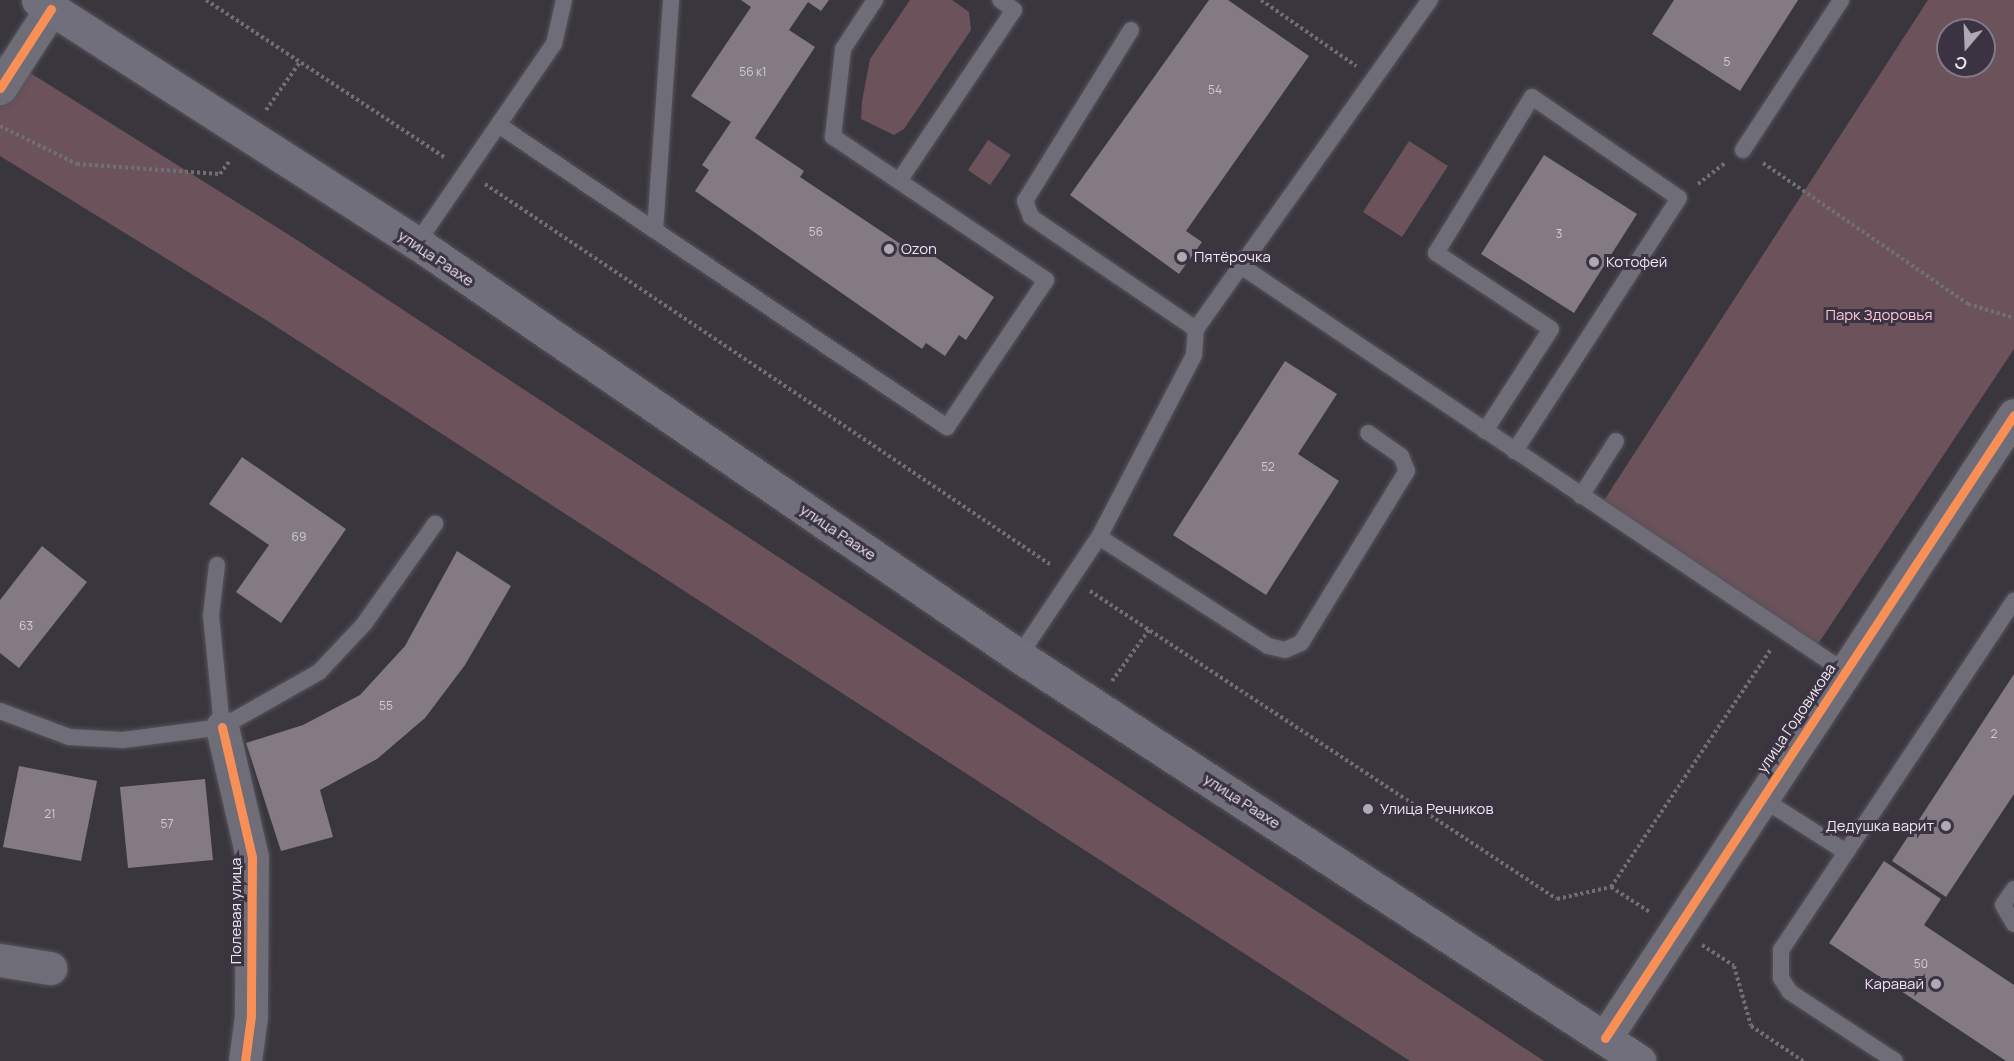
<!DOCTYPE html>
<meta charset="utf-8">
<style>
body{margin:0}
#map{position:relative;width:2014px;height:1061px;overflow:hidden;background:#3a363e;font-family:Manrope,sans-serif}
div>[style]{position:absolute}
[style*='--x']{left:calc(var(--x)*1px);top:calc(var(--y)*1px);width:calc(var(--w)*1px);rotate:calc(var(--a)*1deg)}
.green>*{inset:0;background:#6b525b}
.building>*{inset:0;background:#837a83}
.path>*{height:4px;margin-top:-2px;transform-origin:0;background:repeating-linear-gradient(90deg,#706e76 0 3px,transparent 0 6px)}
.roads{filter:drop-shadow(0 0 2px #56535a) drop-shadow(0 0 2px #56535a)}
.service>*{height:16px;margin:-8px;padding:0 8px;transform-origin:8px;border-radius:8px;background:#6e6d78}
.minor>*{height:33px;margin:-16.5px;padding:0 16.5px;transform-origin:16.5px;border-radius:16.5px;background:#6e6d78}
.tertiary>*{height:33px;margin:-16.5px;padding:0 16.5px;transform-origin:16.5px;border-radius:16.5px;background:#6e6d78}
.secondary>*{height:33px;margin:-16.5px;padding:0 16.5px;transform-origin:16.5px;border-radius:16.5px;background:#716f7c}
.cycleway>*{height:9px;margin:-4.5px;padding:0 4.5px;transform-origin:4.5px;border-radius:4.5px;background:#f78f57}
.dots>*{width:16px;height:16px;translate:-50% -50%;box-sizing:border-box;border:3px solid #3b3341;border-radius:50%}
span{translate:-50% -50%;white-space:nowrap;text-align:center;line-height:1.15;-webkit-text-stroke:6px #3b3341;paint-order:stroke}
.number-label{font-size:12px;color:#d2ccd5}
.number-label span{-webkit-text-stroke-width:0}
.poi-label{font-size:15px;color:#ece7f0}
.left{translate:0 -50%;text-align:left}
.right{translate:-100% -50%;text-align:right}
.street-label{font-size:15px;color:#ece7f0}
.park-label{font-size:15px;color:#fec5d7}
.north{position:absolute;left:1936px;top:18px;width:60px;height:60px;box-sizing:border-box;background:#3b3341;border:2px solid #827b87;border-radius:50%;rotate:199deg;font-size:16px;font-weight:700;line-height:24px;text-align:center;color:#ece7f0}
.north::after{content:'';display:block;margin:auto;width:21px;height:27px;background:#aea9b2;clip-path:polygon(50% 0,100% 100%,50% 72%,0 100%)}
</style>
<div id="map">
<div class="green">
<div style="clip-path:polygon(910px 0,952px 0,969px 12px,971px 30px,904px 129px,894px 135px,861px 119px,862px 101px,870px 59px)"></div>
<div style="clip-path:polygon(evenodd,1928px 0,2014px 0,2014px 349px,1814px 650px,1599px 508px,1928px 0,1948px 30px,1984px 30px,1984px 66px,1948px 66px,1948px 30px)"></div>
<div style="clip-path:polygon(0 54px,297px 240px,1544px 1061px,1410px 1061px,266px 320px,0 156px)"></div>
<div style="clip-path:polygon(988px 140px,1011px 155px,990px 185px,968px 170px)"></div>
<div style="clip-path:polygon(1409px 141px,1448px 166px,1402px 237px,1363px 212px)"></div>
</div>
<div class="building">
<div style="clip-path:polygon(741px 0,829px 0,821px 11px,808px 2px,789px 30px,815px 47px,755px 138px,804px 171px,800px 177px,917px 255px,922px 248px,994px 297px,966px 340px,959px 335px,945px 356px,926px 343px,922px 349px,695px 191px,709px 170px,702px 165px,731px 122px,691px 96px,751px 7px)"></div>
<div style="clip-path:polygon(1209px 0,1228px 0,1309px 56px,1186px 231px,1202px 242px,1179px 274px,1070px 195px)"></div>
<div style="clip-path:polygon(1674px 0,1798px 0,1740px 91px,1652px 34px)"></div>
<div style="clip-path:polygon(1544px 155px,1637px 214px,1574px 313px,1481px 254px)"></div>
<div style="clip-path:polygon(1285px 361px,1337px 394px,1298px 454px,1339px 481px,1266px 595px,1173px 535px)"></div>
<div style="clip-path:polygon(242px 457px,346px 529px,281px 623px,236px 592px,269px 545px,209px 504px)"></div>
<div style="clip-path:polygon(42px 546px,87px 582px,19px 668px,0 653px,0 600px)"></div>
<div style="clip-path:polygon(457px 551px,511px 586px,465px 665px,425px 718px,377px 759px,320px 790px,333px 837px,281px 851px,246px 743px,303px 725px,360px 695px,405px 646px)"></div>
<div style="clip-path:polygon(2014px 674px,2014px 794px,1946px 897px,1892px 861px)"></div>
<div style="clip-path:polygon(19px 766px,97px 781px,81px 861px,3px 847px)"></div>
<div style="clip-path:polygon(205px 779px,213px 860px,128px 868px,120px 787px)"></div>
<div style="clip-path:polygon(1884px 861px,1941px 899px,1924px 925px,2014px 985px,2014px 1061px,2006px 1061px,1829px 943px)"></div>
</div>
<div class="path">
<div style="--x:206;--y:0;--w:287;--a:33.4"></div>
<div style="--x:1261;--y:0;--w:116;--a:34.8"></div>
<div style="--x:266;--y:110;--w:59;--a:-54.7"></div>
<div style="--x:0;--y:126;--w:86;--a:26.3"></div>
<div style="--x:77;--y:164;--w:143;--a:4"></div>
<div style="--x:220;--y:174;--w:17;--a:-54"></div>
<div style="--x:1763;--y:163;--w:249;--a:34.5"></div>
<div style="--x:1968;--y:304;--w:48;--a:16.9"></div>
<div style="--x:485;--y:184;--w:682;--a:33.95"></div>
<div style="--x:1698;--y:184;--w:34;--a:-38"></div>
<div style="--x:1090;--y:591;--w:559;--a:33.41"></div>
<div style="--x:1557;--y:899;--w:55;--a:-12.5"></div>
<div style="--x:1611;--y:887;--w:46;--a:32.7"></div>
<div style="--x:1112;--y:681;--w:63;--a:-54"></div>
<div style="--x:1611;--y:887;--w:287;--a:-56.1"></div>
<div style="--x:1702;--y:945;--w:38;--a:33"></div>
<div style="--x:1734;--y:966;--w:62;--a:74.2"></div>
<div style="--x:1751;--y:1026;--w:63;--a:33.9"></div>
</div>
<div class="roads">
<div class="service">
<div style="--x:1131;--y:30;--w:201;--a:121.8"></div>
<div style="--x:1025;--y:201;--w:17;--a:69"></div>
<div style="--x:1031;--y:217;--w:199;--a:34.2"></div>
<div style="--x:1196;--y:329;--w:404;--a:-54.6"></div>
<div style="--x:500;--y:126;--w:539;--a:33.96"></div>
<div style="--x:947;--y:427;--w:177;--a:-56"></div>
<div style="--x:1046;--y:280;--w:257;--a:-146.1"></div>
<div style="--x:833;--y:137;--w:89;--a:-83.5"></div>
<div style="--x:843;--y:49;--w:59;--a:-56.9"></div>
<div style="--x:1743;--y:150;--w:179;--a:-56.8"></div>
<div style="--x:899;--y:181;--w:206;--a:-56.1"></div>
<div style="--x:1014;--y:10;--w:17;--a:-144"></div>
<div style="--x:655;--y:230;--w:231;--a:-86"></div>
<div style="--x:417;--y:243;--w:242;--a:-55.5"></div>
<div style="--x:554;--y:44;--w:45;--a:-77.2"></div>
<div style="--x:1241;--y:266;--w:728;--a:33.91"></div>
<div style="--x:1485;--y:431;--w:121;--a:-57.1"></div>
<div style="--x:1551;--y:329;--w:138;--a:-146.5"></div>
<div style="--x:1436;--y:253;--w:183;--a:-58.4"></div>
<div style="--x:1532;--y:97;--w:178;--a:34.5"></div>
<div style="--x:1679;--y:198;--w:302;--a:123"></div>
<div style="--x:1581;--y:496;--w:65;--a:-57.5"></div>
<div style="--x:1099;--y:537;--w:201;--a:32.8"></div>
<div style="--x:1268;--y:646;--w:17;--a:13"></div>
<div style="--x:1285;--y:650;--w:17;--a:-24"></div>
<div style="--x:1301;--y:643;--w:202;--a:-58.4"></div>
<div style="--x:1407;--y:471;--w:16;--a:-112"></div>
<div style="--x:1401;--y:456;--w:40;--a:-145.1"></div>
<div style="--x:217;--y:565;--w:50;--a:96.8"></div>
<div style="--x:211;--y:615;--w:113;--a:84.4"></div>
<div style="--x:1019;--y:656;--w:143;--a:-56.1"></div>
<div style="--x:1099;--y:537;--w:205;--a:-62.4"></div>
<div style="--x:1194;--y:355;--w:26;--a:-86"></div>
<div style="--x:0;--y:711;--w:74;--a:20.6"></div>
<div style="--x:69;--y:737;--w:54;--a:3.2"></div>
<div style="--x:123;--y:740;--w:100;--a:-7.5"></div>
<div style="--x:222;--y:727;--w:112;--a:-29.6"></div>
<div style="--x:319;--y:672;--w:66;--a:-46.8"></div>
<div style="--x:364;--y:624;--w:123;--a:-54.6"></div>
<div style="--x:1761;--y:798;--w:101;--a:32.4"></div>
<div style="--x:2014;--y:889;--w:19;--a:125"></div>
<div style="--x:2003;--y:905;--w:22;--a:60"></div>
<div style="--x:1895;--y:1061;--w:126;--a:-146.7"></div>
<div style="--x:1790;--y:992;--w:17;--a:-123"></div>
<div style="--x:1781;--y:978;--w:28;--a:-90"></div>
<div style="--x:1781;--y:950;--w:420;--a:-56.3"></div>
</div>
<div class="minor">
<div style="--x:0;--y:88;--w:94;--a:-57.2"></div>
<div style="--x:222;--y:727;--w:133;--a:77"></div>
<div style="--x:252;--y:857;--w:159;--a:90.4"></div>
<div style="--x:251;--y:1016;--w:45;--a:97.6"></div>
<div style="--x:0;--y:960;--w:51;--a:9.1"></div>
</div>
<div class="tertiary">
<div style="--x:1605;--y:1038;--w:745;--a:-56.72"></div>
</div>
<div class="secondary">
<div style="--x:38;--y:0;--w:450;--a:32.7"></div>
<div style="--x:417;--y:243;--w:730;--a:34.45"></div>
<div style="--x:1019;--y:656;--w:741;--a:33.15"></div>
</div>
</div>
<div class="cycleway">
<div style="--x:0;--y:88;--w:94;--a:-57.2"></div>
<div style="--x:222;--y:727;--w:133;--a:77"></div>
<div style="--x:252;--y:857;--w:159;--a:90.4"></div>
<div style="--x:251;--y:1016;--w:45;--a:97.6"></div>
<div style="--x:1605;--y:1038;--w:745;--a:-56.72"></div>
</div>
<div class="dots">
<div style="left:889px;top:249px;background:#aea9b2"></div>
<div style="left:1182px;top:257px;background:#aea9b2"></div>
<div style="left:1594px;top:262px;background:#aea9b2"></div>
<div style="left:1368px;top:809px;background:#aea9b2"></div>
<div style="left:1946px;top:826px;background:#aea9b2"></div>
<div style="left:1936px;top:984px;background:#aea9b2"></div>
</div>
<div class="number-label">
<span style="left:1727px;top:62px">5</span>
<span style="left:753px;top:72px">56 к1</span>
<span style="left:1215px;top:90px">54</span>
<span style="left:816px;top:232px">56</span>
<span style="left:1559px;top:234px">3</span>
<span style="left:1268px;top:467px">52</span>
<span style="left:299px;top:537px">69</span>
<span style="left:26px;top:626px">63</span>
<span style="left:386px;top:706px">55</span>
<span style="left:1994px;top:734px">2</span>
<span style="left:50px;top:814px">21</span>
<span style="left:167px;top:824px">57</span>
<span style="left:1921px;top:964px">50</span>
</div>
<div class="poi-label">
<span class="left" style="left:901px;top:249px">Ozon</span>
<span class="left" style="left:1194px;top:257px">Пятёрочка</span>
<span class="left" style="left:1606px;top:262px">Котофей</span>
<span class="left" style="left:1380px;top:809px">Улица Речников</span>
<span class="right" style="left:1934px;top:826px">Дедушка варит</span>
<span class="right" style="left:1924px;top:984px">Каравай</span>
</div>
<div class="street-label">
<span style="left:436px;top:258px;rotate:34deg">улица Раахе</span>
<span style="left:838px;top:532px;rotate:34deg">улица Раахе</span>
<span style="left:1796px;top:718px;rotate:-56deg">улица Годовикова</span>
<span style="left:1242px;top:801px;rotate:33deg">улица Раахе</span>
<span style="left:236px;top:911px;rotate:-90deg">Полевая улица</span>
</div>
<div class="park-label">
<span style="left:1879px;top:315px">Парк Здоровья</span>
</div>
<div class="north">С</div>
</div>
